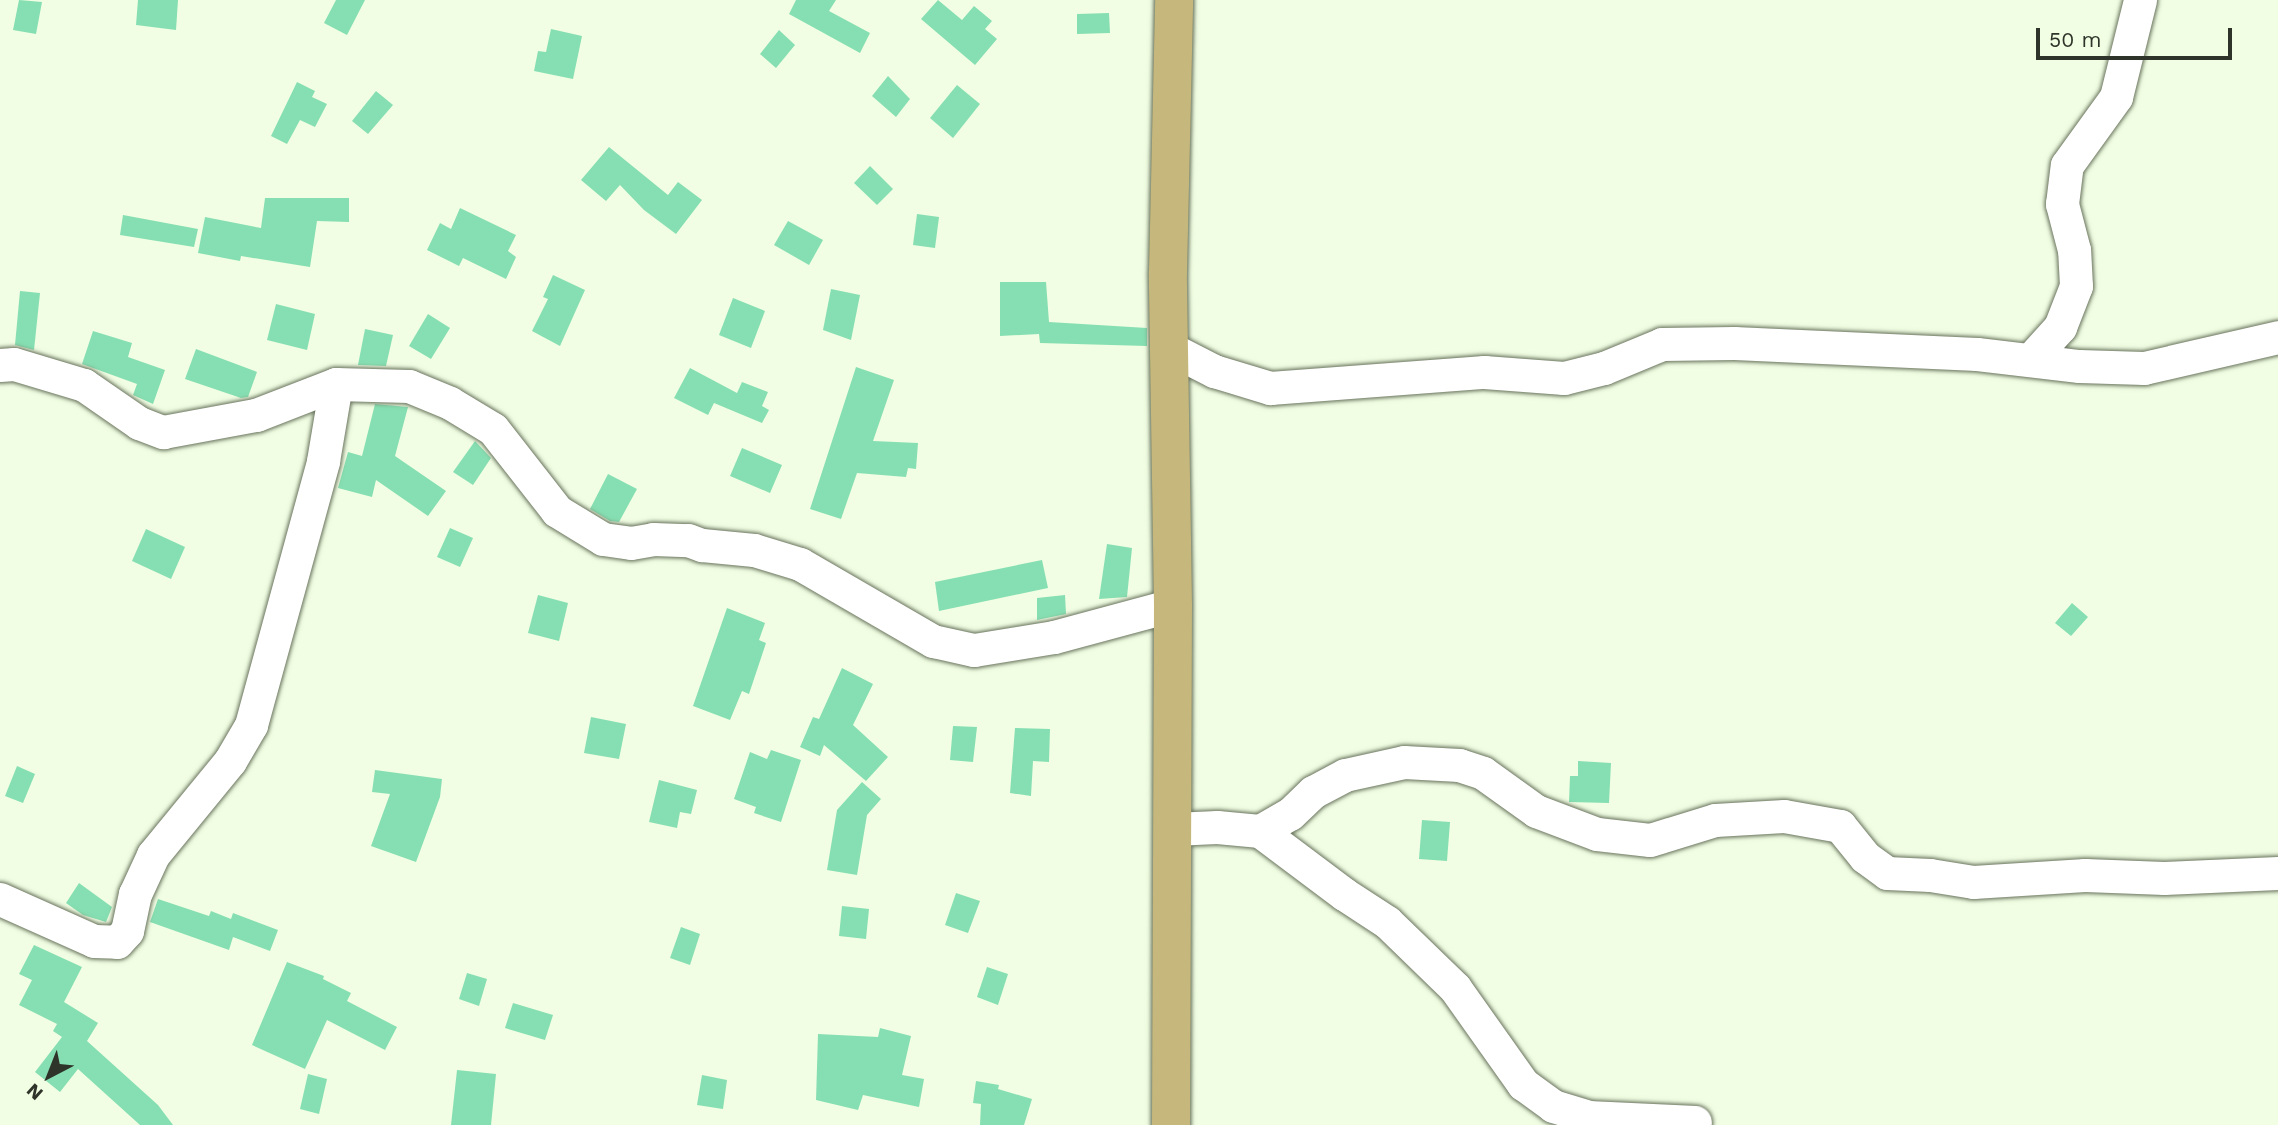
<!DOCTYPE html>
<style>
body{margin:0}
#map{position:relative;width:2278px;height:1125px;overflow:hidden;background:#f1fee3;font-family:"Work Sans",sans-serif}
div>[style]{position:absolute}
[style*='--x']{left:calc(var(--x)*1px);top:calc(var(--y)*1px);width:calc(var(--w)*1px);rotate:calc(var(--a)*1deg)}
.building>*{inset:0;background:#86dfb2}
.roads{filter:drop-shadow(0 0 2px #68735c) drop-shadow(0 0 2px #68735c)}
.minor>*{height:33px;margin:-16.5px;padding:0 16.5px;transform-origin:16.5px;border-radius:16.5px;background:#fff}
.major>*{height:38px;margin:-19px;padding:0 19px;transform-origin:19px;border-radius:19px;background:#c6b87d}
span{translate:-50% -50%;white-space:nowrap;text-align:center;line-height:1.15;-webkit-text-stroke:6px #f1fee3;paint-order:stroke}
.north{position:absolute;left:14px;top:1041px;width:70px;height:70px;-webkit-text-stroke:5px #f1fee3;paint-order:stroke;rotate:222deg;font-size:19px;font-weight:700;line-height:28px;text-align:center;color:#2f342a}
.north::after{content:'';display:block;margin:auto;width:24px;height:32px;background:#2f342a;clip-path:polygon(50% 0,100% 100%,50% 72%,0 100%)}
.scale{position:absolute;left:2036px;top:28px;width:196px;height:32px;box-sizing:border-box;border:4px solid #2f342a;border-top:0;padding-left:9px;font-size:21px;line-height:24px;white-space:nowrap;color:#2f342a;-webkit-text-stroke:5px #f1fee3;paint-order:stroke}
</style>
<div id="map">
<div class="building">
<div style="clip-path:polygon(19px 0,42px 2px,36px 34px,13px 30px)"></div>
<div style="clip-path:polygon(138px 0,178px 0,176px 30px,136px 25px)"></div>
<div style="clip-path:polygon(336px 0,365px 0,347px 35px,324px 23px)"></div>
<div style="clip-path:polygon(796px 0,836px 0,829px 11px,870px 33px,860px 53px,789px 14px)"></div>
<div style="clip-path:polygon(938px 0,962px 20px,974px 6px,992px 21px,985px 29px,997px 39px,975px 65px,921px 19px)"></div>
<div style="clip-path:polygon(1109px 13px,1110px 33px,1077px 34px,1077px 14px)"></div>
<div style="clip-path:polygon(551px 29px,582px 36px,573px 79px,534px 71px,538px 51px,546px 52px)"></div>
<div style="clip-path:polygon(779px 30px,795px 45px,776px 68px,760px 54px)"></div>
<div style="clip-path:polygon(888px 76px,910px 99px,896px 117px,872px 96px)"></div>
<div style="clip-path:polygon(297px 82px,315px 91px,312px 97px,327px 104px,315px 127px,300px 120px,287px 144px,271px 136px)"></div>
<div style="clip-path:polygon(957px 85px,980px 104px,953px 138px,930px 118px)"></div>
<div style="clip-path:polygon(376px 91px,393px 105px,368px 134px,352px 121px)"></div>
<div style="clip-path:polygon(609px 147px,668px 195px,678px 182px,702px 200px,676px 234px,644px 210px,620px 185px,606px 201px,581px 180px)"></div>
<div style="clip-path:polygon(870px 166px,893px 189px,877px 205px,854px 183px)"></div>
<div style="clip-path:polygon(265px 198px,349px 198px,349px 222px,317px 221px,310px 267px,241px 256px,240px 261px,198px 253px,205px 217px,261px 228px)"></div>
<div style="clip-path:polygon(460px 208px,516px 235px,508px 251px,516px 257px,506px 279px,463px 258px,459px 266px,427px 250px,440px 223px,451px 229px)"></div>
<div style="clip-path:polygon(917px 214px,939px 217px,935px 248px,913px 245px)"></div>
<div style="clip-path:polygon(123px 215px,198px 229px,194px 247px,120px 235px)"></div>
<div style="clip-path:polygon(788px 221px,823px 240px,809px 265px,774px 245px)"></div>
<div style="clip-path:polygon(553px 275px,585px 290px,560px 346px,532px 331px,548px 299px,543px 297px)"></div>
<div style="clip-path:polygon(1000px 282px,1046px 282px,1049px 322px,1147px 328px,1147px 346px,1040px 343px,1039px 334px,1000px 336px)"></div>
<div style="clip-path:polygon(831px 289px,860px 295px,851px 340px,823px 330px)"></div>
<div style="clip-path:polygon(20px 291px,40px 293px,34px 350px,15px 345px)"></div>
<div style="clip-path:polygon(733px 298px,765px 311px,751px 348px,719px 335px)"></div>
<div style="clip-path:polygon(276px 304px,315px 314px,307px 350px,267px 340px)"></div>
<div style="clip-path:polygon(428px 314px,450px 328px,431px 359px,409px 346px)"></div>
<div style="clip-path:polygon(365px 329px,393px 335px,386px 366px,358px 365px)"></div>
<div style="clip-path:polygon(93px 331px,132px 343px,128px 357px,165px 370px,153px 404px,133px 395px,137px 384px,82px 364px)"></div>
<div style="clip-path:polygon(196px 349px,257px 372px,248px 397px,241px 398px,185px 379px)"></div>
<div style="clip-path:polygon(856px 367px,894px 380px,873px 441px,918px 443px,916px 469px,908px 468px,906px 477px,857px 473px,841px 519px,810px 509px)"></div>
<div style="clip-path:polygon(690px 368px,737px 393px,742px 382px,768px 392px,762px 406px,769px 410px,762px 423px,714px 403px,708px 415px,674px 398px)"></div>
<div style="clip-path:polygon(375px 404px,408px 407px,395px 456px,446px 491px,428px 516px,376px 480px,372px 497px,338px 488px,348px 452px,362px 456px)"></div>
<div style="clip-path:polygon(475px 441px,491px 458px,473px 485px,453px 472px)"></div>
<div style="clip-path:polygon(742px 448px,782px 465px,770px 493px,730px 476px)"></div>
<div style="clip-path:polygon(608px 474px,637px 489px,619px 522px,610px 521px,590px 509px)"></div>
<div style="clip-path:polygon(450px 528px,473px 538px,460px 567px,437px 557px)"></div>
<div style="clip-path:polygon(146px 529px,185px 547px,171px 579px,132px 561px)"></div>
<div style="clip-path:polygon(1107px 544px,1132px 548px,1127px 597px,1099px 599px)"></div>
<div style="clip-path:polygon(1042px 560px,1048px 588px,939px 611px,935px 582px)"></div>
<div style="clip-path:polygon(538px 595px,568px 603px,559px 641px,528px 633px)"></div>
<div style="clip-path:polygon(1065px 595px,1066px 614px,1037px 620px,1037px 598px)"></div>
<div style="clip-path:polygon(2072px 603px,2088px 617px,2071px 636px,2055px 623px)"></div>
<div style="clip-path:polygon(727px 608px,765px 623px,759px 640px,766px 643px,749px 694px,742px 691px,730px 720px,693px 706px)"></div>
<div style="clip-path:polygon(842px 668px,873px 684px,853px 725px,888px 757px,866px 781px,824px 745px,820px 756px,800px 747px,813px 717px,819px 719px)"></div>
<div style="clip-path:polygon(591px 717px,626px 724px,619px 759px,584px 753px)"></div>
<div style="clip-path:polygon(953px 726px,977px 727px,973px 762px,950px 760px)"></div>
<div style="clip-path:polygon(1015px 728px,1050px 729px,1049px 762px,1033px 761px,1031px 796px,1010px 793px)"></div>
<div style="clip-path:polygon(771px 750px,801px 760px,781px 822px,754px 813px,756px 807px,734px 799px,750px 752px,767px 759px)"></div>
<div style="clip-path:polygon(1578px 761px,1611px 763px,1609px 803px,1569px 802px,1570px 776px,1578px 776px)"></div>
<div style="clip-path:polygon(17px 766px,35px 774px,23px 803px,5px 796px)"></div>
<div style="clip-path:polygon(375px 770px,442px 779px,440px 797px,416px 862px,371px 846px,390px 794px,372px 792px)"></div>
<div style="clip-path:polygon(659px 780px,697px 790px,691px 814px,680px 812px,677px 828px,649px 822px)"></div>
<div style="clip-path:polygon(862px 782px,881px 799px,867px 815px,857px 875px,827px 870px,837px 810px)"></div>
<div style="clip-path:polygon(1422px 820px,1450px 822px,1447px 861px,1419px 859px)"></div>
<div style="clip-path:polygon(79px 883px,112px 907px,106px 922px,83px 915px,66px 903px)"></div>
<div style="clip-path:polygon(956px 893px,980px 901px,968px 933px,945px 925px)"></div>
<div style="clip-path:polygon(158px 899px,209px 916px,211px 911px,231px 919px,233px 913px,278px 930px,270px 951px,233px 937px,229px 950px,150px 922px)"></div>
<div style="clip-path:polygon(842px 906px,869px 909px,866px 939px,839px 936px)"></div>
<div style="clip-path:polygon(681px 927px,700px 934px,690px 965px,670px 958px)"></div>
<div style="clip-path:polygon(34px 945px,82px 967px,64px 1002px,98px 1023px,87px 1041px,158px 1105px,173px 1125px,140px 1125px,78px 1069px,60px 1092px,35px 1072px,62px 1037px,53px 1031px,57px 1024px,19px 1005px,32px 980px,19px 974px)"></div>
<div style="clip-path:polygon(287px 962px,324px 976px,323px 979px,351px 993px,347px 1001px,397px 1027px,385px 1050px,327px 1020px,305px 1069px,252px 1045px)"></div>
<div style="clip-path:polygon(987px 967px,1008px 974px,998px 1005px,977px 997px)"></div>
<div style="clip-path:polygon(467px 973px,487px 979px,479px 1006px,459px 999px)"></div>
<div style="clip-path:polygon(513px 1003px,553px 1015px,545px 1040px,505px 1028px)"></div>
<div style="clip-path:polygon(880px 1028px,911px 1036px,902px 1075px,924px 1079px,919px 1107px,863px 1095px,858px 1110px,816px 1100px,818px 1034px,878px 1037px)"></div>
<div style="clip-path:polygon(457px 1070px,496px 1074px,491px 1125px,451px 1125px)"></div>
<div style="clip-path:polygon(308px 1074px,327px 1079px,319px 1114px,300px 1109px)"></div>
<div style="clip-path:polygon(702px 1075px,727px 1080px,723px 1109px,697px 1105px)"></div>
<div style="clip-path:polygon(976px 1081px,999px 1085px,998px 1089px,1032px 1099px,1024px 1125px,980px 1125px,981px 1104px,973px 1103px)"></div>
</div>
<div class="roads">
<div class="minor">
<div style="--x:1169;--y:348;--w:51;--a:27.1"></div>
<div style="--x:1214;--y:371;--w:59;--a:16.9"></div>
<div style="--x:1270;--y:388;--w:215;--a:-4.3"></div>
<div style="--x:1484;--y:372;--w:80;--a:4.3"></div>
<div style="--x:1564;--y:378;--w:41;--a:-14"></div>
<div style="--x:1604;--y:368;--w:63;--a:-22.5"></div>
<div style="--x:1662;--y:344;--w:72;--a:-0.8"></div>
<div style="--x:1734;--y:343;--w:243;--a:2.6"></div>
<div style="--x:1977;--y:354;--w:103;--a:6.7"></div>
<div style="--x:2079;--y:366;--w:65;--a:1.8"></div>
<div style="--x:2144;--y:368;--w:138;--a:-13"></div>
<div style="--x:2030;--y:360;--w:45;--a:-47.7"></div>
<div style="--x:2060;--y:327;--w:44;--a:-68.7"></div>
<div style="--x:2076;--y:286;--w:36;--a:-93"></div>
<div style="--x:2074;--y:250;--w:48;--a:-104.6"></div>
<div style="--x:2062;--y:204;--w:39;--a:-83"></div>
<div style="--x:2067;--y:165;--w:84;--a:-54.2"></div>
<div style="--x:2116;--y:97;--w:100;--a:-76.1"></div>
<div style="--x:0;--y:365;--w:14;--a:-4"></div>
<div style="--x:14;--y:364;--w:73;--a:16.7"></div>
<div style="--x:84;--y:385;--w:67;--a:34.6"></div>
<div style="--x:139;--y:423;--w:26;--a:21"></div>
<div style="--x:163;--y:432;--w:95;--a:-10.4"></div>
<div style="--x:256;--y:415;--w:86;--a:-21.2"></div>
<div style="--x:1173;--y:829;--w:44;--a:-2.6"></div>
<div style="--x:1217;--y:827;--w:43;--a:5.3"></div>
<div style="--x:1260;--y:831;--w:105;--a:36.9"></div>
<div style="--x:1344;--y:894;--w:51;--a:33.1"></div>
<div style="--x:1387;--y:922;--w:95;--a:44.1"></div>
<div style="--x:1455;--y:988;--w:118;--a:54.7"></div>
<div style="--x:1523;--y:1084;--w:37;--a:36"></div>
<div style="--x:1553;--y:1106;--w:37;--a:17"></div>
<div style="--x:1588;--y:1117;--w:107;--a:2.7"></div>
<div style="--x:1260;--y:831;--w:34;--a:-30"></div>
<div style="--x:1290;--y:814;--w:32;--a:-44"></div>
<div style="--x:1313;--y:792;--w:36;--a:-28"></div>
<div style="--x:1345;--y:775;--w:60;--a:-12.4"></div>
<div style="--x:1404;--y:762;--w:55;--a:3.1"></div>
<div style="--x:1459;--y:765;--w:25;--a:18"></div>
<div style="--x:1483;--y:773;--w:65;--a:35.6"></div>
<div style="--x:1536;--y:811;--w:65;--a:20.7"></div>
<div style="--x:1597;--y:834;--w:53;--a:6.5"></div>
<div style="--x:1650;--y:840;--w:68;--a:-17.1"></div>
<div style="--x:1715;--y:820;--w:69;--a:-3.3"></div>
<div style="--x:1784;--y:816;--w:57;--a:10.1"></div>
<div style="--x:1840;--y:826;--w:40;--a:51"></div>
<div style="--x:1865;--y:857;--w:27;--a:36"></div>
<div style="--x:1887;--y:873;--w:43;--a:2.7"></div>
<div style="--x:1930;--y:875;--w:44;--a:9.2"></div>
<div style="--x:1973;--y:882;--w:112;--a:-3.6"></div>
<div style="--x:2085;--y:875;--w:79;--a:2.2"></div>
<div style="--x:2164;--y:878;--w:114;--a:-2.5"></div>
<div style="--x:0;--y:899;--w:103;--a:24.1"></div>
<div style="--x:94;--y:941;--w:23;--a:2"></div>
<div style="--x:117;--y:942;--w:15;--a:-48"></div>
<div style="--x:127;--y:931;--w:38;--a:-78"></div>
<div style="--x:135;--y:894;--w:43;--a:-65.2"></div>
<div style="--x:153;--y:855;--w:122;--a:-50.7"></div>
<div style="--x:230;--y:761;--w:42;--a:-59.7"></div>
<div style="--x:251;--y:725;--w:274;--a:-74.7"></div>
<div style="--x:323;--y:461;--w:78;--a:-80.4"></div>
<div style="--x:336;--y:384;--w:73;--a:1.6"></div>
<div style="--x:409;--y:386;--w:44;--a:22.5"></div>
<div style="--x:450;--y:403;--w:50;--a:31.2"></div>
<div style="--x:493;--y:429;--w:104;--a:52"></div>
<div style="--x:557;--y:511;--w:54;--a:31.3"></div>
<div style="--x:603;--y:539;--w:28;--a:8"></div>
<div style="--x:631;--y:543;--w:22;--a:-10"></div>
<div style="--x:653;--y:539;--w:35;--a:2"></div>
<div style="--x:688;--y:540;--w:15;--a:20"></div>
<div style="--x:702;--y:545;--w:52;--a:5.5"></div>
<div style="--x:754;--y:550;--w:48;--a:16.9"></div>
<div style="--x:800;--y:564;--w:154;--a:30.1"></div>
<div style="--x:933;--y:641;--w:42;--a:12.4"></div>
<div style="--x:974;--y:650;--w:81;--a:-9.2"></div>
<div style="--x:1054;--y:637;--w:123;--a:-15.1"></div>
</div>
<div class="major">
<div style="--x:1171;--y:1125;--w:520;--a:-89.78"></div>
<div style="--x:1173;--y:605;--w:333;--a:-90.9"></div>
<div style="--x:1168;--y:272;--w:272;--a:-88.7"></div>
</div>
</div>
<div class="north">N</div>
<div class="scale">50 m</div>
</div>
